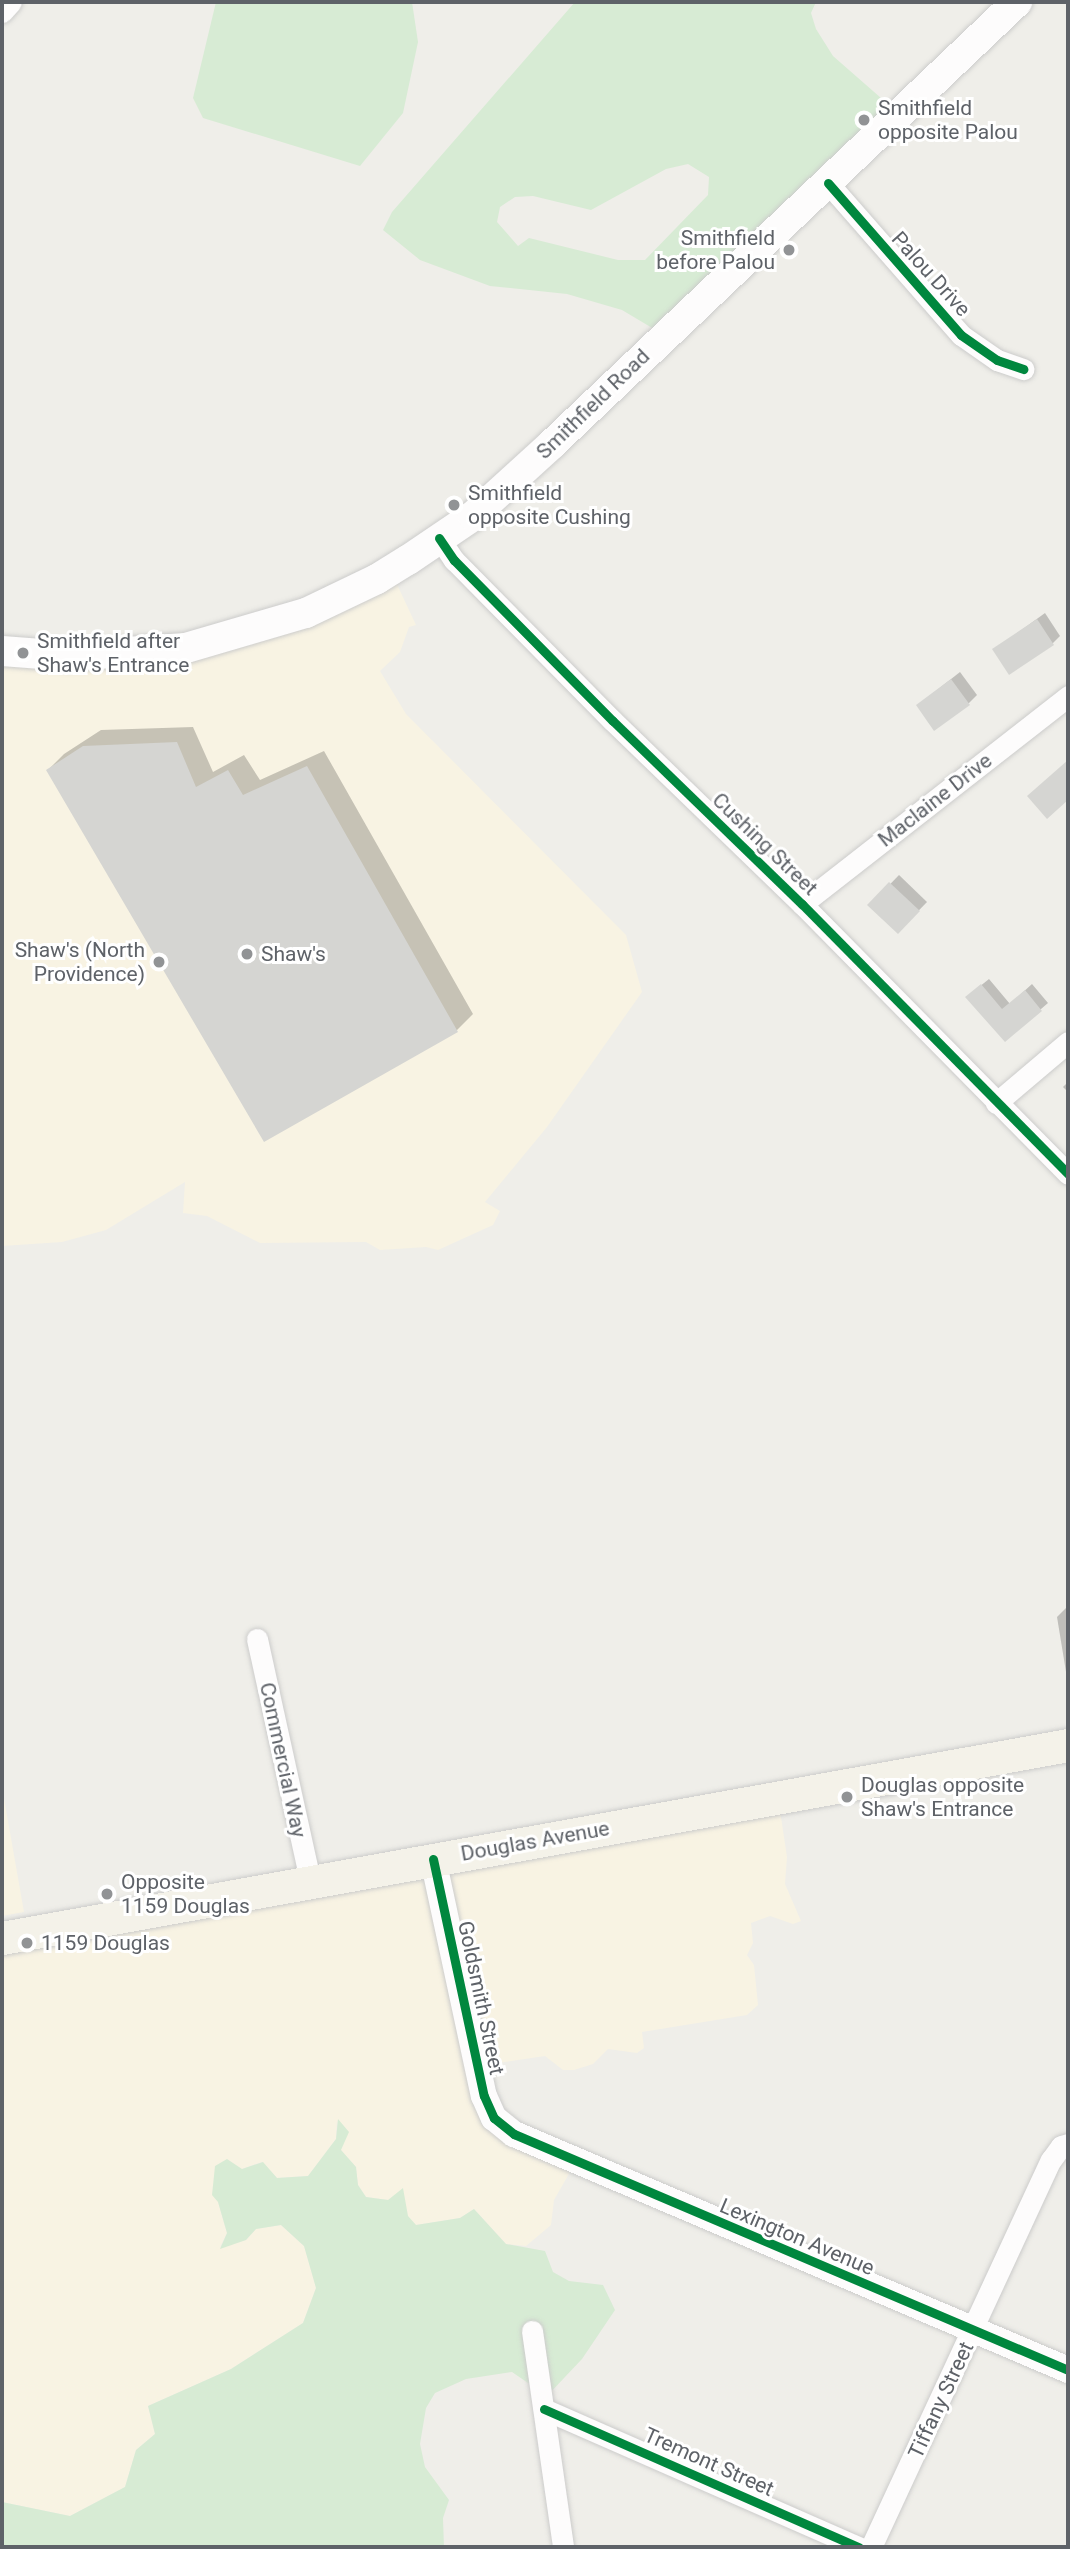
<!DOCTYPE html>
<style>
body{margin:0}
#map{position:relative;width:1070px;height:2549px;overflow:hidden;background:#efeee9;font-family:Roboto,sans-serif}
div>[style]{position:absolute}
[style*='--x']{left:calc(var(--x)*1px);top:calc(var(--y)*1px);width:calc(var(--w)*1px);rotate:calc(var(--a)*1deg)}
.commercial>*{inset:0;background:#f8f3e3}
.green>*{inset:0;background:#d7ebd4}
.shadow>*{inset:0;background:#0003}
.building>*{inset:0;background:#d5d5d2}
.roads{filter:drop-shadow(0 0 2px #cccccb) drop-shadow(0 0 2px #cccccb)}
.minor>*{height:21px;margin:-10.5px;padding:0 10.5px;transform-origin:10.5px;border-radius:10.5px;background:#fdfcfc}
.tertiary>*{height:26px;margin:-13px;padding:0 13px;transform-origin:13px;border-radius:13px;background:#fdfcfc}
.secondary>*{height:30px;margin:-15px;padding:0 15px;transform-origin:15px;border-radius:15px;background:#fdfcfc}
.primary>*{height:33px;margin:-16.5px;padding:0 16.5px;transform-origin:16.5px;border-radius:16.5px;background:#f4f2e9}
.cycleway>*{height:9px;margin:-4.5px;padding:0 4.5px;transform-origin:4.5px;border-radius:4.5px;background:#00873e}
.dots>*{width:19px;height:19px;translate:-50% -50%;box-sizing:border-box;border:4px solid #fff;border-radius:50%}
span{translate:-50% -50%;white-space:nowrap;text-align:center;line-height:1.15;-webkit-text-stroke:6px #fff;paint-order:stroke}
.poi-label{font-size:21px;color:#5e6268}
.left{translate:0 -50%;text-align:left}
.right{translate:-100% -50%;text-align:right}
.street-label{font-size:21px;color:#5e6268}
.frame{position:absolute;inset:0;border:4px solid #5e6268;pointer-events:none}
</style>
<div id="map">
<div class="commercial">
<div style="clip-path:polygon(394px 578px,416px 625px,409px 627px,400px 652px,380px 671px,406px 714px,626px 935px,642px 992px,547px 1127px,485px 1202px,500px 1211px,493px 1225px,438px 1250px,426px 1247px,380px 1250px,366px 1242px,260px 1243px,207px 1216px,183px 1213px,185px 1182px,106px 1230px,62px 1242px,2px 1246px,2px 642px,38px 645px,192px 633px)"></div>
<div style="clip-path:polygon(2px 1787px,24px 1912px,2px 1916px)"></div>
<div style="clip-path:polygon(778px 1797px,787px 1857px,785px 1884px,801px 1921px,793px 1924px,770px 1916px,751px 1923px,753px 1943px,747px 1955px,754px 1965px,758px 2005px,747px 2015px,642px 2032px,644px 2048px,637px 2053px,608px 2049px,593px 2064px,574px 2070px,563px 2070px,545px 2056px,485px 2065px,489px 2098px,574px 2165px,554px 2200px,551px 2225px,526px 2246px,506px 2244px,474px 2209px,460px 2218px,416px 2225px,388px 2200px,366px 2197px,358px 2185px,356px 2167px,341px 2150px,337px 2120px,336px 2139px,308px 2176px,277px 2178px,262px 2162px,242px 2169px,218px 2202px,227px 2233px,220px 2247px,246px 2240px,256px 2229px,281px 2225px,304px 2246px,316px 2288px,303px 2323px,231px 2369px,148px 2406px,155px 2434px,136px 2450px,125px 2487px,70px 2516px,2px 2502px,2px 1937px)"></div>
</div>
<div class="green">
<div style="clip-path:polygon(216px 2px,412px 2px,418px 42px,403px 113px,360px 166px,203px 118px,193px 98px)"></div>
<div style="clip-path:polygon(evenodd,575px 2px,816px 2px,811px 13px,816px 29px,833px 56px,897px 112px,669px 338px,622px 310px,567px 294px,490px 286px,420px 260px,383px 230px,392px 212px,575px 2px,688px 164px,709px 177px,708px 195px,645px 260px,618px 260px,529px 238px,518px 246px,497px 222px,500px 207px,515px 197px,533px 196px,591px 210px,666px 169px,688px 164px)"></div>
<div style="clip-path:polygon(338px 2119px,349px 2132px,341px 2150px,356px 2167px,358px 2185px,366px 2197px,388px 2200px,403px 2188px,408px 2216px,416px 2225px,460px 2218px,474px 2209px,506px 2244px,545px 2251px,553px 2272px,569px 2281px,603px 2285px,615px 2310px,582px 2359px,547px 2396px,512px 2372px,466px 2379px,435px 2393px,426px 2408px,420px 2444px,425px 2467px,449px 2500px,443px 2518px,444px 2547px,2px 2547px,2px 2502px,70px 2516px,125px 2487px,136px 2450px,155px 2434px,148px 2406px,231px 2369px,303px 2323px,316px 2288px,304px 2246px,281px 2225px,256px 2229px,246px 2240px,220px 2249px,227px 2233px,218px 2202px,212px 2195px,215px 2166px,227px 2159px,242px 2169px,263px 2162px,277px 2178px,308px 2176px,336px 2139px)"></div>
</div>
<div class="shadow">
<div style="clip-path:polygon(1045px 613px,1060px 636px,1052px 644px,994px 650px)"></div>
<div style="clip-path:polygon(960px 672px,977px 695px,969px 703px,918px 705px)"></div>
<div style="clip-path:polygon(193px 727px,213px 772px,244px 755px,260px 780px,324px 751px,473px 1014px,457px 1030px,265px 1139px,48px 770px,64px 754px,101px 730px)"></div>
<div style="clip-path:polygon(899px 875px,927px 902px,898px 932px,870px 905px)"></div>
<div style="clip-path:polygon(989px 979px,1010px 1004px,1032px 984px,1048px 1003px,1005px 1040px,974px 991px)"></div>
<div style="clip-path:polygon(1068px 1082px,1068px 1092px,1063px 1087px)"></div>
<div style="clip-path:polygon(1066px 1608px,1068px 1608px,1068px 1684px,1057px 1617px)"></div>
</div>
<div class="building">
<div style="clip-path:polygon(1037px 619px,1054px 645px,1009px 675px,992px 649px)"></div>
<div style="clip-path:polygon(951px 679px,970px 705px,934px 731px,916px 705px)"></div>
<div style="clip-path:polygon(177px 742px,196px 787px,228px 770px,243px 795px,307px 766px,458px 1032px,264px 1142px,46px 770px,83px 746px)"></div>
<div style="clip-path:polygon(1068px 760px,1068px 800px,1047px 819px,1027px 796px)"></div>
<div style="clip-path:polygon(889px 882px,920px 911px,898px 934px,867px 905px)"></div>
<div style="clip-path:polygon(981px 984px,1002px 1009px,1025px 990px,1042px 1011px,1005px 1042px,965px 997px)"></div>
</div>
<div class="roads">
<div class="minor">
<div style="--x:2;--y:12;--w:13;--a:-48"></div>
<div style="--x:828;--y:183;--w:202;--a:48.8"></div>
<div style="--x:961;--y:335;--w:44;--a:34.8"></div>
<div style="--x:997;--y:360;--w:28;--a:19"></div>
<div style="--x:439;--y:538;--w:27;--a:56"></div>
<div style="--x:454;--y:560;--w:226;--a:45.4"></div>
<div style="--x:613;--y:721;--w:263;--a:44.1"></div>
<div style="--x:802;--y:904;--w:379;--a:45.4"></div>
<div style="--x:802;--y:904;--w:338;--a:-38"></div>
<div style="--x:996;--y:1103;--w:94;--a:-40.3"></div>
<div style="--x:257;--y:1639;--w:247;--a:77.6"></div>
<div style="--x:532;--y:2331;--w:218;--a:81.8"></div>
<div style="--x:544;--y:2409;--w:344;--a:23.7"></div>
<div style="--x:871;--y:2547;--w:427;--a:-65.1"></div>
<div style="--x:1051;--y:2160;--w:17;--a:-54"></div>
<div style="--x:1061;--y:2146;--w:7;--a:-16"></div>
</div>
<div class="tertiary">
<div style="--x:433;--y:1859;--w:242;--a:77.9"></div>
<div style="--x:484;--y:2096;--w:24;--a:66"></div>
<div style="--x:494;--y:2118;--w:26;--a:39"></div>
<div style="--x:514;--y:2134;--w:602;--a:23.07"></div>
</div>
<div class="secondary">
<div style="--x:2;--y:651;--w:66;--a:4.3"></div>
<div style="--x:68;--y:656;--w:118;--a:-3.9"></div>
<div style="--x:186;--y:648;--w:125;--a:-16.3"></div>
<div style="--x:306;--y:613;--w:79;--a:-25.6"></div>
<div style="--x:377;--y:579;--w:36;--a:-32"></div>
<div style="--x:408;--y:560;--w:78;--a:-34.1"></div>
<div style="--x:473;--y:516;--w:107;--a:-42.3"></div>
<div style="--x:552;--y:444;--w:642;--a:-43.55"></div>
</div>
<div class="primary">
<div style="--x:2;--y:1938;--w:1083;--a:-10.26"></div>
</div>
</div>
<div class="cycleway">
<div style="--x:828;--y:183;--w:202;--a:48.8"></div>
<div style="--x:961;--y:335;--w:44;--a:34.8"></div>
<div style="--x:997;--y:360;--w:28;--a:19"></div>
<div style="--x:439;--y:538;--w:27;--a:56"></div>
<div style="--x:454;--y:560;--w:226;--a:45.4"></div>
<div style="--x:613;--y:721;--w:263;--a:44.1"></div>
<div style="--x:802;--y:904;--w:379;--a:45.4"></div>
<div style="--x:433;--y:1859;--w:242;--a:77.9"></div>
<div style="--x:484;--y:2096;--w:24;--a:66"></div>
<div style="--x:494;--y:2118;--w:26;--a:39"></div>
<div style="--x:514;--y:2134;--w:602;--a:23.07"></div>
<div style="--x:544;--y:2409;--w:344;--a:23.7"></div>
</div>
<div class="dots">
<div style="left:864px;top:120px;background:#919395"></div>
<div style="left:789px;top:250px;background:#919395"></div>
<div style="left:454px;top:505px;background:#919395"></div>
<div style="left:23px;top:653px;background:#919395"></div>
<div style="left:247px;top:954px;background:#919395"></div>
<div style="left:159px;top:962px;background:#919395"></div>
<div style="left:847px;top:1797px;background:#919395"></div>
<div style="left:107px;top:1894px;background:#919395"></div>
<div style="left:27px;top:1943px;background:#919395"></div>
</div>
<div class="poi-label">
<span class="left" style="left:878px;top:120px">Smithfield<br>opposite Palou</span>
<span class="right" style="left:775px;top:250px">Smithfield<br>before Palou</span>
<span class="left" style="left:468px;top:505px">Smithfield<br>opposite Cushing</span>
<span class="left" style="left:37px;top:653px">Smithfield after<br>Shaw's Entrance</span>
<span class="right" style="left:145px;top:962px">Shaw's (North<br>Providence)</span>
<span class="left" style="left:261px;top:954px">Shaw's</span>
<span class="left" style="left:861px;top:1797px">Douglas opposite<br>Shaw's Entrance</span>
<span class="left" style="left:121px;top:1894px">Opposite<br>1159 Douglas</span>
<span class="left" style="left:41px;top:1943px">1159 Douglas</span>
</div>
<div class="street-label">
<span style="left:931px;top:274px;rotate:48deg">Palou Drive</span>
<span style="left:593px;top:404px;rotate:-44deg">Smithfield Road</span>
<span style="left:935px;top:800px;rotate:-38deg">Maclaine Drive</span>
<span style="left:765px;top:844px;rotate:44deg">Cushing Street</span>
<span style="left:283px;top:1760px;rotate:78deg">Commercial Way</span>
<span style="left:535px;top:1841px;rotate:-10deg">Douglas Avenue</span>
<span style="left:481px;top:1998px;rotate:78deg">Goldsmith Street</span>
<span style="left:797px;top:2237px;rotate:23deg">Lexington Avenue</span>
<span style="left:941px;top:2400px;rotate:-65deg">Tiffany Street</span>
<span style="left:709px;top:2462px;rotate:24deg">Tremont Street</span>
</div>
<div class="frame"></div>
</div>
